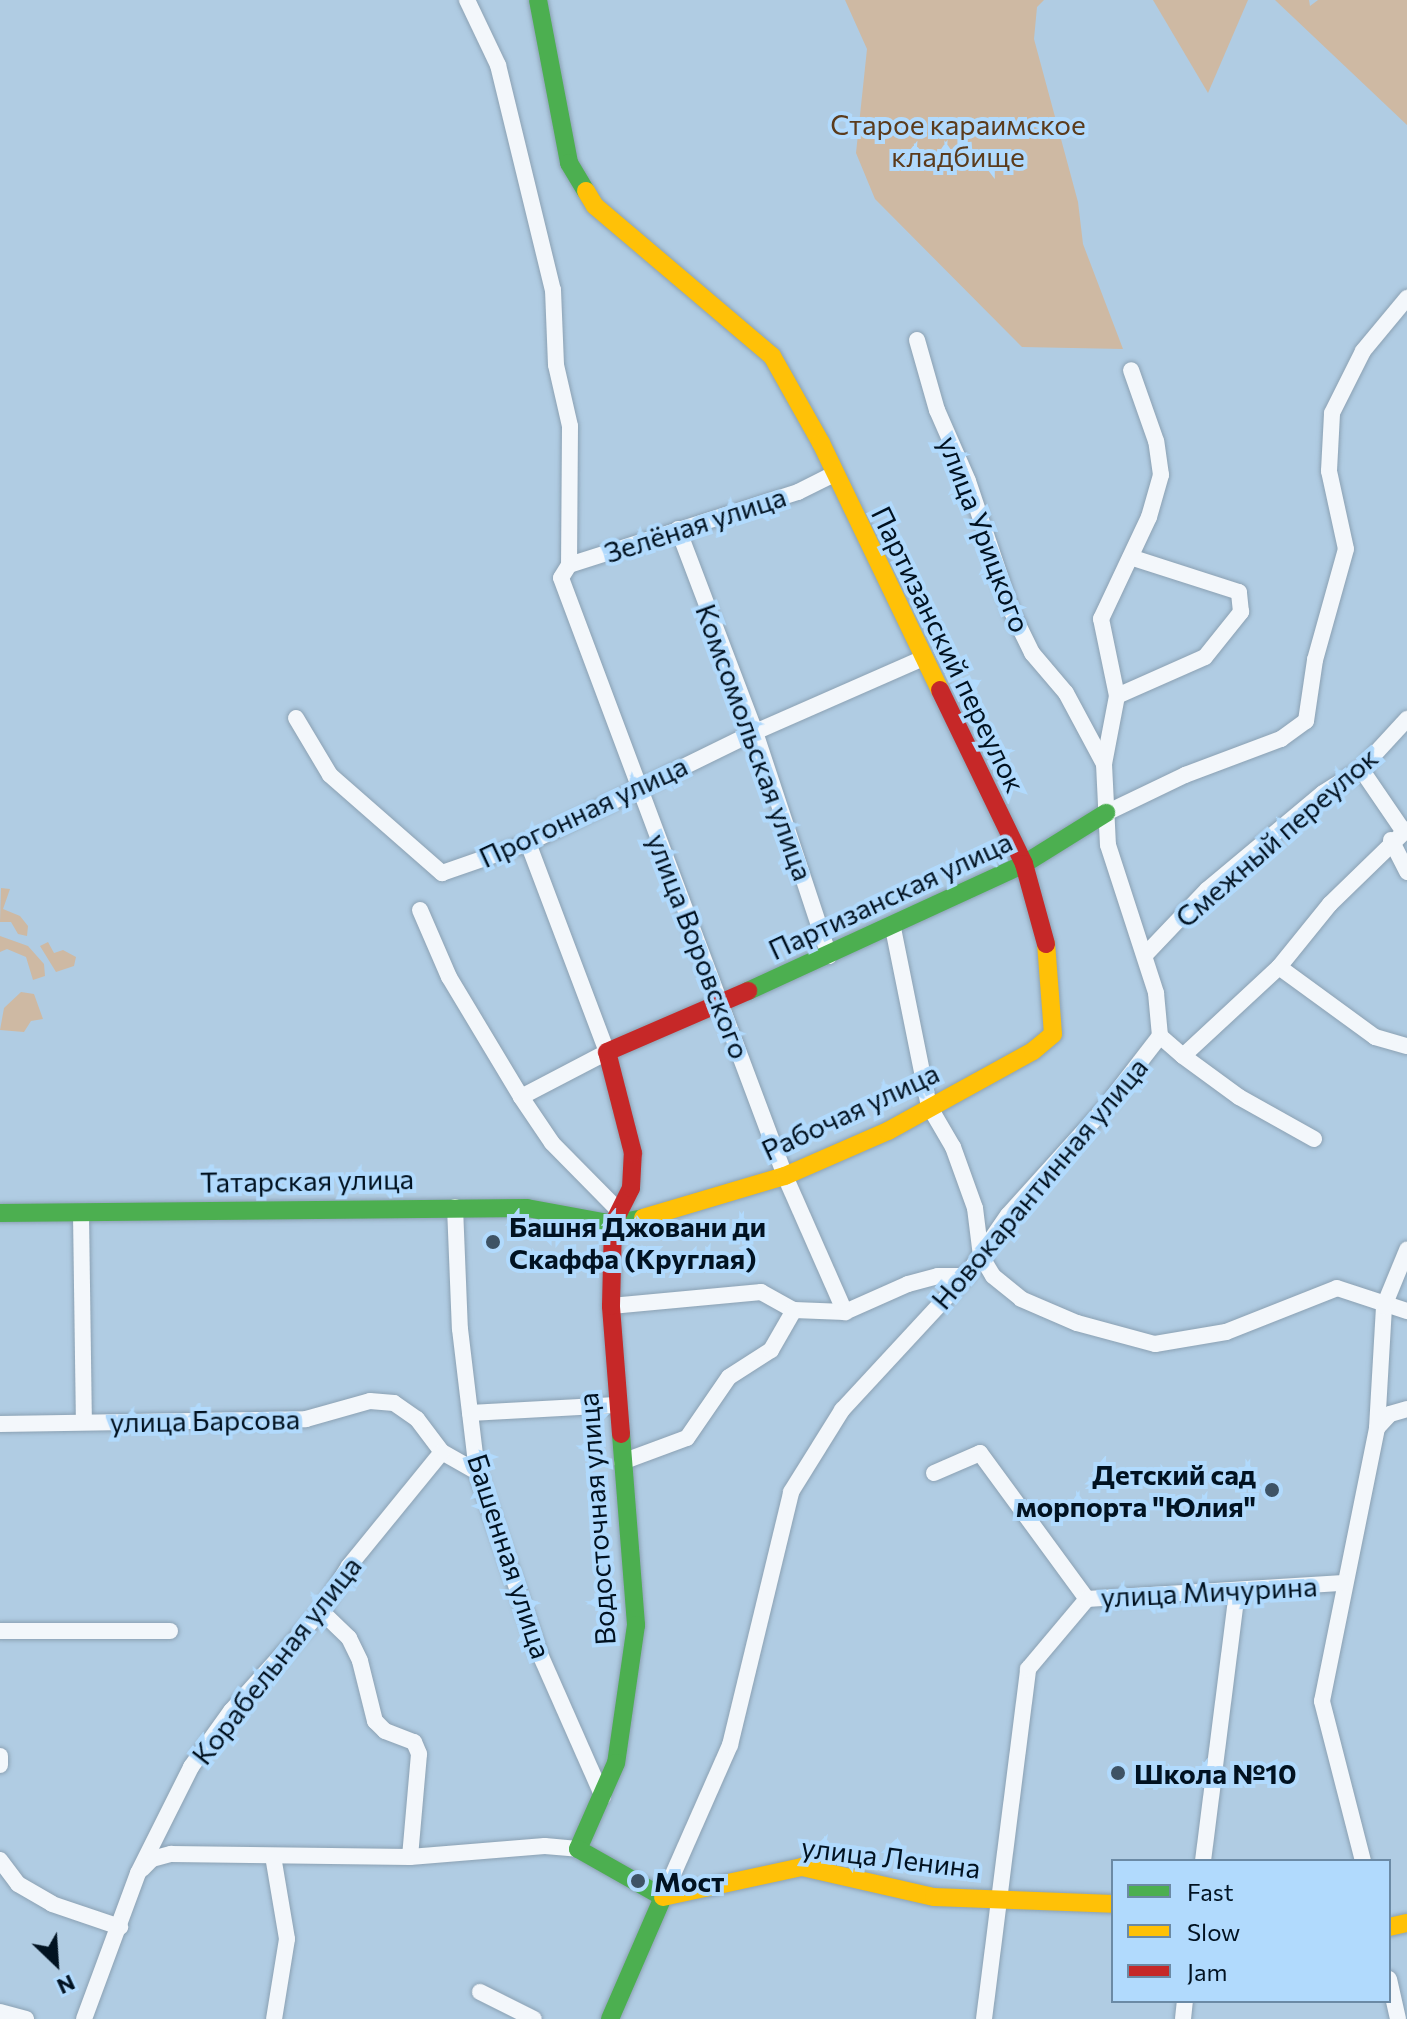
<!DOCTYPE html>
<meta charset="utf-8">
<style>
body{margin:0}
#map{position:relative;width:1407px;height:2019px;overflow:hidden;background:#b0cce3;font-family:Commissioner,sans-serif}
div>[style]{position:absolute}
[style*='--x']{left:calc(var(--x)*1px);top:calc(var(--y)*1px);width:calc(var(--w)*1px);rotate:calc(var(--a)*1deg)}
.green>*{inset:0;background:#ceb9a3}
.roads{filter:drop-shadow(0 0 2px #8ba1b3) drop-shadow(0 0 2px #8ba1b3)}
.street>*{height:16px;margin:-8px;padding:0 8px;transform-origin:8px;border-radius:8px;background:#f3f7fb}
.fast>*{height:18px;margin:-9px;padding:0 9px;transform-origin:9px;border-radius:9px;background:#4caf50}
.slow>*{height:18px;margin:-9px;padding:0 9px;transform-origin:9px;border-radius:9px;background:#ffc107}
.jam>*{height:18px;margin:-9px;padding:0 9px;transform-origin:9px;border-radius:9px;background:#c62828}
.dots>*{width:22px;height:22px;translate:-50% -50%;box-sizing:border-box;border:4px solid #b1dafd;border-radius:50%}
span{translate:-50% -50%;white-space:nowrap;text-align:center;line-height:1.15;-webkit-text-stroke:8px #b1dafd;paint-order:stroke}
.park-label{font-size:28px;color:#5b3b1c}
.street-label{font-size:28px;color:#011221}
.poi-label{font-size:28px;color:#011221;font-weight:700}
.left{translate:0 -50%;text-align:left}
.right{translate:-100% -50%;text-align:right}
.legend{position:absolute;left:1111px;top:1859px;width:280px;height:144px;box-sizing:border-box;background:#b1dafd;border:2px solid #6b8aa5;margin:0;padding:10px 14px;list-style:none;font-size:24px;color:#011221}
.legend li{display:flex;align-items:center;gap:16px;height:40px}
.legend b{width:40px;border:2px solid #6b8aa5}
.north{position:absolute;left:16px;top:1923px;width:80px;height:80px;-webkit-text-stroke:6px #b1dafd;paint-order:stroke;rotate:155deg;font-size:22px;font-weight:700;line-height:32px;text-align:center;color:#011221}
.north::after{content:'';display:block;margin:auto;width:28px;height:36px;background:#011221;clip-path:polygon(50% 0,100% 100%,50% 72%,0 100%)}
</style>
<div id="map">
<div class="green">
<div style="clip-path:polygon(845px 0,1044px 0,1037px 7px,1034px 39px,1078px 202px,1083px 244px,1123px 349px,1022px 347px,875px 199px,856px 153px,867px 49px)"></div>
<div style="clip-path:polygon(1153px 0,1248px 0,1208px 93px)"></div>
<div style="clip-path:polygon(1275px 0,1309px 0,1310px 6px,1318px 0,1407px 0,1407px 125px)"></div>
<div style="clip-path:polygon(1px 888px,10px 889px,3px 909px,20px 916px,28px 926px,27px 936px,18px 934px,11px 922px,0 922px)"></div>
<div style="clip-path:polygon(0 936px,28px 946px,44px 964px,45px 976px,33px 980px,26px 957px,7px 949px,0 952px)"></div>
<div style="clip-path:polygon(48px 942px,54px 953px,63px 950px,76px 957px,74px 966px,56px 972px,40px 946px)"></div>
<div style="clip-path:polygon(21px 992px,34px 994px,43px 1019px,31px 1021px,24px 1032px,0 1030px,4px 1008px)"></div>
</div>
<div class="roads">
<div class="street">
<div style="--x:467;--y:0;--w:72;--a:64.5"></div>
<div style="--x:498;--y:65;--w:232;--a:76.3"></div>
<div style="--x:553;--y:290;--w:75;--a:87.7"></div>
<div style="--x:556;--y:365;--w:63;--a:77.1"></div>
<div style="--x:570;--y:426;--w:139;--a:90.4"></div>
<div style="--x:917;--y:340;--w:73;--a:74.1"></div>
<div style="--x:937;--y:410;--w:77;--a:66.4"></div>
<div style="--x:968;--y:481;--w:138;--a:71.4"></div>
<div style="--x:1012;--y:612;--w:46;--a:64"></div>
<div style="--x:1032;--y:653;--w:52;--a:49.6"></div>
<div style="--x:1066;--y:693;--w:81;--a:61.8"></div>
<div style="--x:1104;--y:764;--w:81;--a:87.2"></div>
<div style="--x:1108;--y:845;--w:156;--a:72"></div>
<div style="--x:1156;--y:993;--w:43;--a:84.7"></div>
<div style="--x:834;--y:474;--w:40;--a:153.4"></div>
<div style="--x:798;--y:492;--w:240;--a:162.3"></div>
<div style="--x:569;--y:565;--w:15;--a:122"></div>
<div style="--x:561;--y:578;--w:639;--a:69.46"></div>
<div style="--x:785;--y:1176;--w:149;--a:66.2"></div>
<div style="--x:678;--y:529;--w:217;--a:69.2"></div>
<div style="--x:755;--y:732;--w:236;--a:71.7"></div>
<div style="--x:1117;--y:696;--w:96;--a:-23.9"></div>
<div style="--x:1205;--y:657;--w:58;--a:-51.3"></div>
<div style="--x:1241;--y:612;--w:20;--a:-96"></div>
<div style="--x:1239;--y:592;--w:114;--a:-162.2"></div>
<div style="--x:296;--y:718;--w:66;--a:59.2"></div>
<div style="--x:330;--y:775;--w:149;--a:41.2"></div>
<div style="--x:442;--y:873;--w:91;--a:-19.2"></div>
<div style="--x:528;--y:843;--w:253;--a:-26.1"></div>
<div style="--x:755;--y:732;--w:181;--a:-23.7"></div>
<div style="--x:1104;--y:764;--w:69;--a:-79.2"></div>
<div style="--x:1117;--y:696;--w:79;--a:-101.7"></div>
<div style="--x:1101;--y:619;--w:113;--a:-64.8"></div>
<div style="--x:1149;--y:517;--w:44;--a:-74.1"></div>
<div style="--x:1161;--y:475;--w:34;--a:-98"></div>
<div style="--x:1156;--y:441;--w:75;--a:-109.4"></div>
<div style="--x:1361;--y:769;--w:73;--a:55.7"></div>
<div style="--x:1106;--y:813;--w:88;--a:-25.7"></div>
<div style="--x:1185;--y:775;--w:103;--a:-20.6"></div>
<div style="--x:1281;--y:739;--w:31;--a:-36"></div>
<div style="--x:1306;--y:721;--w:62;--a:-81.6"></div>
<div style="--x:1315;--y:660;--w:115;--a:-74.4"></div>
<div style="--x:1346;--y:549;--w:80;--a:-102.3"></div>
<div style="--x:1329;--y:471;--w:58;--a:-87"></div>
<div style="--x:1332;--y:413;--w:69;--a:-63.4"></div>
<div style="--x:1363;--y:351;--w:69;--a:-50.3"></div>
<div style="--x:1391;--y:840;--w:36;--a:63"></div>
<div style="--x:420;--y:910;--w:73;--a:66.6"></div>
<div style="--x:449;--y:977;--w:140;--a:59"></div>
<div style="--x:521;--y:1097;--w:55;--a:56"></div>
<div style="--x:552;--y:1143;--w:95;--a:45.4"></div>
<div style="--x:893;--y:928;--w:182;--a:78.6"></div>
<div style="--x:929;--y:1106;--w:48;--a:59.7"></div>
<div style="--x:953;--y:1147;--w:65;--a:70.2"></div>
<div style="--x:975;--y:1208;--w:48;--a:82.9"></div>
<div style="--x:981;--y:1256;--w:23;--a:59"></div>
<div style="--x:993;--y:1276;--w:36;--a:39"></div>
<div style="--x:1021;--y:1299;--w:61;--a:23.2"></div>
<div style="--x:1077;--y:1323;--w:81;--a:15.1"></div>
<div style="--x:1155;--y:1344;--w:72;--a:-9.6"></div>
<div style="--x:1226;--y:1332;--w:119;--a:-21.6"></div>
<div style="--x:1337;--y:1288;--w:74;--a:18.2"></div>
<div style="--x:1145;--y:955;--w:90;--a:-46.4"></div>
<div style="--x:1207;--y:890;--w:151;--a:-39.9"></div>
<div style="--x:1323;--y:793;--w:45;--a:-32.3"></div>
<div style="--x:1361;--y:769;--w:68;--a:-47.4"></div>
<div style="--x:1279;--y:967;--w:119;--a:36.1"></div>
<div style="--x:1375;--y:1037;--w:33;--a:16"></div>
<div style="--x:1160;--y:1036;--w:30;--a:41"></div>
<div style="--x:1183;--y:1056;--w:131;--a:-42.8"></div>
<div style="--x:1279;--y:967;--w:81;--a:-51"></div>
<div style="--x:1330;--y:904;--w:107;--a:-44.2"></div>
<div style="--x:1183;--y:1056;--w:69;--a:36.2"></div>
<div style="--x:1239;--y:1097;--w:86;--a:29.2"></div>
<div style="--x:521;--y:1097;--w:97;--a:-27.6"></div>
<div style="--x:607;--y:1052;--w:223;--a:-110.7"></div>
<div style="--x:455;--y:1207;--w:122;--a:87.7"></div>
<div style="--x:460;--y:1329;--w:144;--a:83.2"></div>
<div style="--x:477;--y:1472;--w:190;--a:71"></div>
<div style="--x:539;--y:1652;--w:158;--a:66.2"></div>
<div style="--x:81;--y:1214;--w:208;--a:89.2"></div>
<div style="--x:611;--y:1306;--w:151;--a:-5.3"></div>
<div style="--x:761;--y:1292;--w:38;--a:29"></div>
<div style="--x:794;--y:1310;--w:51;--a:2.2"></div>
<div style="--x:845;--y:1312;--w:69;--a:-24"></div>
<div style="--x:908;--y:1284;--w:31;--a:-15"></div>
<div style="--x:938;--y:1276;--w:28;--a:0"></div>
<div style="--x:470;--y:1413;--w:146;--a:-3.1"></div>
<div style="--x:0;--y:1424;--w:306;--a:-0.9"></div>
<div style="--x:306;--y:1419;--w:66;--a:-15.7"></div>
<div style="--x:370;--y:1401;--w:24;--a:5"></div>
<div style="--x:394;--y:1403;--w:28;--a:35"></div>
<div style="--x:417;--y:1419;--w:41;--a:52.9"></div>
<div style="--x:442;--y:1452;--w:40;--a:29.7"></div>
<div style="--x:1377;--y:1428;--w:19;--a:-47"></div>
<div style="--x:1390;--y:1414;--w:18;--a:-16"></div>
<div style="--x:622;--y:1462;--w:69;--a:-20.3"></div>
<div style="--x:687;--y:1438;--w:74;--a:-55.5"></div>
<div style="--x:729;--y:1377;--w:50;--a:-32.7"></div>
<div style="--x:771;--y:1350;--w:46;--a:-60.1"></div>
<div style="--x:934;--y:1473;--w:50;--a:-23.5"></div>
<div style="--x:980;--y:1453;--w:181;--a:53.8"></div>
<div style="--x:321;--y:1611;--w:39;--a:44"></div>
<div style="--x:349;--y:1638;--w:25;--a:64"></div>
<div style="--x:360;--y:1661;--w:62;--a:76"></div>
<div style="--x:375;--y:1721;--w:14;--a:45"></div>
<div style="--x:385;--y:1731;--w:31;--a:21"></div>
<div style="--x:414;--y:1742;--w:13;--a:67"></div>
<div style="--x:419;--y:1754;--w:103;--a:95"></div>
<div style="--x:0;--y:1631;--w:170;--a:0"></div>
<div style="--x:0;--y:1756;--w:9;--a:90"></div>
<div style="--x:273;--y:1856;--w:84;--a:80.4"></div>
<div style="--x:287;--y:1939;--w:81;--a:99.2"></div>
<div style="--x:0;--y:1860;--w:30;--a:53"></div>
<div style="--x:18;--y:1884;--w:39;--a:30"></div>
<div style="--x:52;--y:1904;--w:72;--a:18.7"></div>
<div style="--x:1203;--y:1861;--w:270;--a:-82.8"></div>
<div style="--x:1363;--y:1861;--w:165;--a:-104.4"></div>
<div style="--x:1322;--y:1701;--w:278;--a:-78.6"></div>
<div style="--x:1377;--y:1428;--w:122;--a:-86.7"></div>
<div style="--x:1384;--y:1306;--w:61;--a:-67.7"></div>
<div style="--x:142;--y:1869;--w:14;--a:-45"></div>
<div style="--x:152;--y:1859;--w:20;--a:-15"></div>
<div style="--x:171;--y:1854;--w:239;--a:0.7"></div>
<div style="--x:410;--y:1857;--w:135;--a:-4.7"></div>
<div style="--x:545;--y:1846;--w:33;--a:5"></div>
<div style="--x:663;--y:1897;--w:166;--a:-66.2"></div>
<div style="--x:730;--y:1745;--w:260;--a:-76.4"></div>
<div style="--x:791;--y:1492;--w:97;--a:-58.1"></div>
<div style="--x:842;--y:1410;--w:183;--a:-47.2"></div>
<div style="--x:966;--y:1276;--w:74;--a:-55.5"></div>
<div style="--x:1008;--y:1215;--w:140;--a:-47.9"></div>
<div style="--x:1102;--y:1111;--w:95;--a:-52.3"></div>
<div style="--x:1389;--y:1979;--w:41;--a:77.3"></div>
<div style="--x:480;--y:1992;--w:60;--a:26.6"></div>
<div style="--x:0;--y:2012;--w:27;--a:15"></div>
<div style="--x:84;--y:2019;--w:156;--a:-69.7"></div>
<div style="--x:138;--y:1873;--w:119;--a:-63.4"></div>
<div style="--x:191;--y:1767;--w:69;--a:-54.5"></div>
<div style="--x:231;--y:1711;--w:135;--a:-48"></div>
<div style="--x:321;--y:1611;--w:53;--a:-58.1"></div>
<div style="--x:349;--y:1566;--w:147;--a:-50.8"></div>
<div style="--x:984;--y:2019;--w:353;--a:-82.8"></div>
<div style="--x:1028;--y:1669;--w:92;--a:-49.9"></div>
<div style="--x:1087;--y:1599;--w:257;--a:-3.6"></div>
<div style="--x:1183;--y:2019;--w:18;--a:-84"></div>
</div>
<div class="fast">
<div style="--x:538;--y:0;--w:166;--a:79.2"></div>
<div style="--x:569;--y:163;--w:33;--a:59"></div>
<div style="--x:748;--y:991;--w:304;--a:-24.7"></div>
<div style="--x:1024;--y:864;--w:97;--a:-31.9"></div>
<div style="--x:0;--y:1213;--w:527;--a:-0.54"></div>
<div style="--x:527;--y:1208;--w:87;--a:10.5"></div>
<div style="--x:613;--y:1224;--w:31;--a:-11"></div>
<div style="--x:621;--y:1434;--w:192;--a:85.5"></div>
<div style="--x:636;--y:1625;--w:139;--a:98.2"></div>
<div style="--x:616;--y:1763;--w:94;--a:113.8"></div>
<div style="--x:578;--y:1849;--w:98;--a:29.5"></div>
<div style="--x:610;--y:2019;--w:133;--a:-66.5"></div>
</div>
<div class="slow">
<div style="--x:586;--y:191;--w:17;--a:59"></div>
<div style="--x:595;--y:206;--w:232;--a:40.3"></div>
<div style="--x:772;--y:356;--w:100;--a:60.6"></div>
<div style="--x:821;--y:443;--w:274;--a:64.3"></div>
<div style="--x:643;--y:1218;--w:148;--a:-16.5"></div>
<div style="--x:785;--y:1176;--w:112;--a:-23.6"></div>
<div style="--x:888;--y:1131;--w:166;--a:-28.9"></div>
<div style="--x:1033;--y:1051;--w:26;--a:-40"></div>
<div style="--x:1053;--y:1034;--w:90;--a:-94.4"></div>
<div style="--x:663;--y:1897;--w:142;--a:-12.2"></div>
<div style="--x:802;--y:1867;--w:135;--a:12.8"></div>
<div style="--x:934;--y:1897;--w:179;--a:2.2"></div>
<div style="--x:1389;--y:1927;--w:18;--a:-13"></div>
</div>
<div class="jam">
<div style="--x:940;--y:690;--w:193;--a:64.2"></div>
<div style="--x:1024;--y:864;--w:83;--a:74.6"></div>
<div style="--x:621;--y:1434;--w:128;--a:-94.5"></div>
<div style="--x:611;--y:1306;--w:82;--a:-88.6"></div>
<div style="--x:613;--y:1224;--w:40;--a:-63.4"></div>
<div style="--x:631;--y:1188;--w:35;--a:-87"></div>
<div style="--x:633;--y:1153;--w:104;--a:-104.4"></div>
<div style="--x:607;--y:1052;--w:154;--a:-23.4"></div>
</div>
</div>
<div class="dots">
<div style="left:493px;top:1242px;background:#3e5365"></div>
<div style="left:1272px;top:1490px;background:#3e5365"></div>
<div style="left:1118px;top:1773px;background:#3e5365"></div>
<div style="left:638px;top:1881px;background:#3e5365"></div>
</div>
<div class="park-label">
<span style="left:958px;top:140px">Старое караимское<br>кладбище</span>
</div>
<div class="street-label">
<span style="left:695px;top:524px;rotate:-18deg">Зелёная улица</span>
<span style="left:985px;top:534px;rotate:69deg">улица Урицкого</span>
<span style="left:949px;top:649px;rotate:64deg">Партизанский переулок</span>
<span style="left:755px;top:742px;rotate:70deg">Комсомольская улица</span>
<span style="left:583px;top:811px;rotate:-25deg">Прогонная улица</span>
<span style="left:1276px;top:837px;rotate:-41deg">Смежный переулок</span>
<span style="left:890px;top:895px;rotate:-25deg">Партизанская улица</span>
<span style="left:699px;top:946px;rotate:69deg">улица Воровского</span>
<span style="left:850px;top:1111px;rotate:-25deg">Рабочая улица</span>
<span style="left:307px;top:1180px;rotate:-1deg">Татарская улица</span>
<span style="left:1039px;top:1183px;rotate:-50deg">Новокарантинная улица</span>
<span style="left:205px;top:1420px;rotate:-1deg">улица Барсова</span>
<span style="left:596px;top:1519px;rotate:-94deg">Водосточная улица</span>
<span style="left:510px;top:1556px;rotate:72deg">Башенная улица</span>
<span style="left:1209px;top:1591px;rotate:-3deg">улица Мичурина</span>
<span style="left:276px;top:1660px;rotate:-52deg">Корабельная улица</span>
<span style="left:891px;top:1857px;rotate:7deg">улица Ленина</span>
</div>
<div class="poi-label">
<span class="left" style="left:509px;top:1242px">Башня Джовани ди<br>Скаффа (Круглая)</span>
<span class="right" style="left:1256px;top:1490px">Детский сад<br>морпорта "Юлия"</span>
<span class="left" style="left:1134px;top:1773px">Школа №10</span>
<span class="left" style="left:654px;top:1881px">Мост</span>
</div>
<ul class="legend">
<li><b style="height:10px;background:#4caf50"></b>Fast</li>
<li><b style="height:10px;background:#ffc107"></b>Slow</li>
<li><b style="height:10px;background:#c62828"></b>Jam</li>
</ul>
<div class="north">N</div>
</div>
